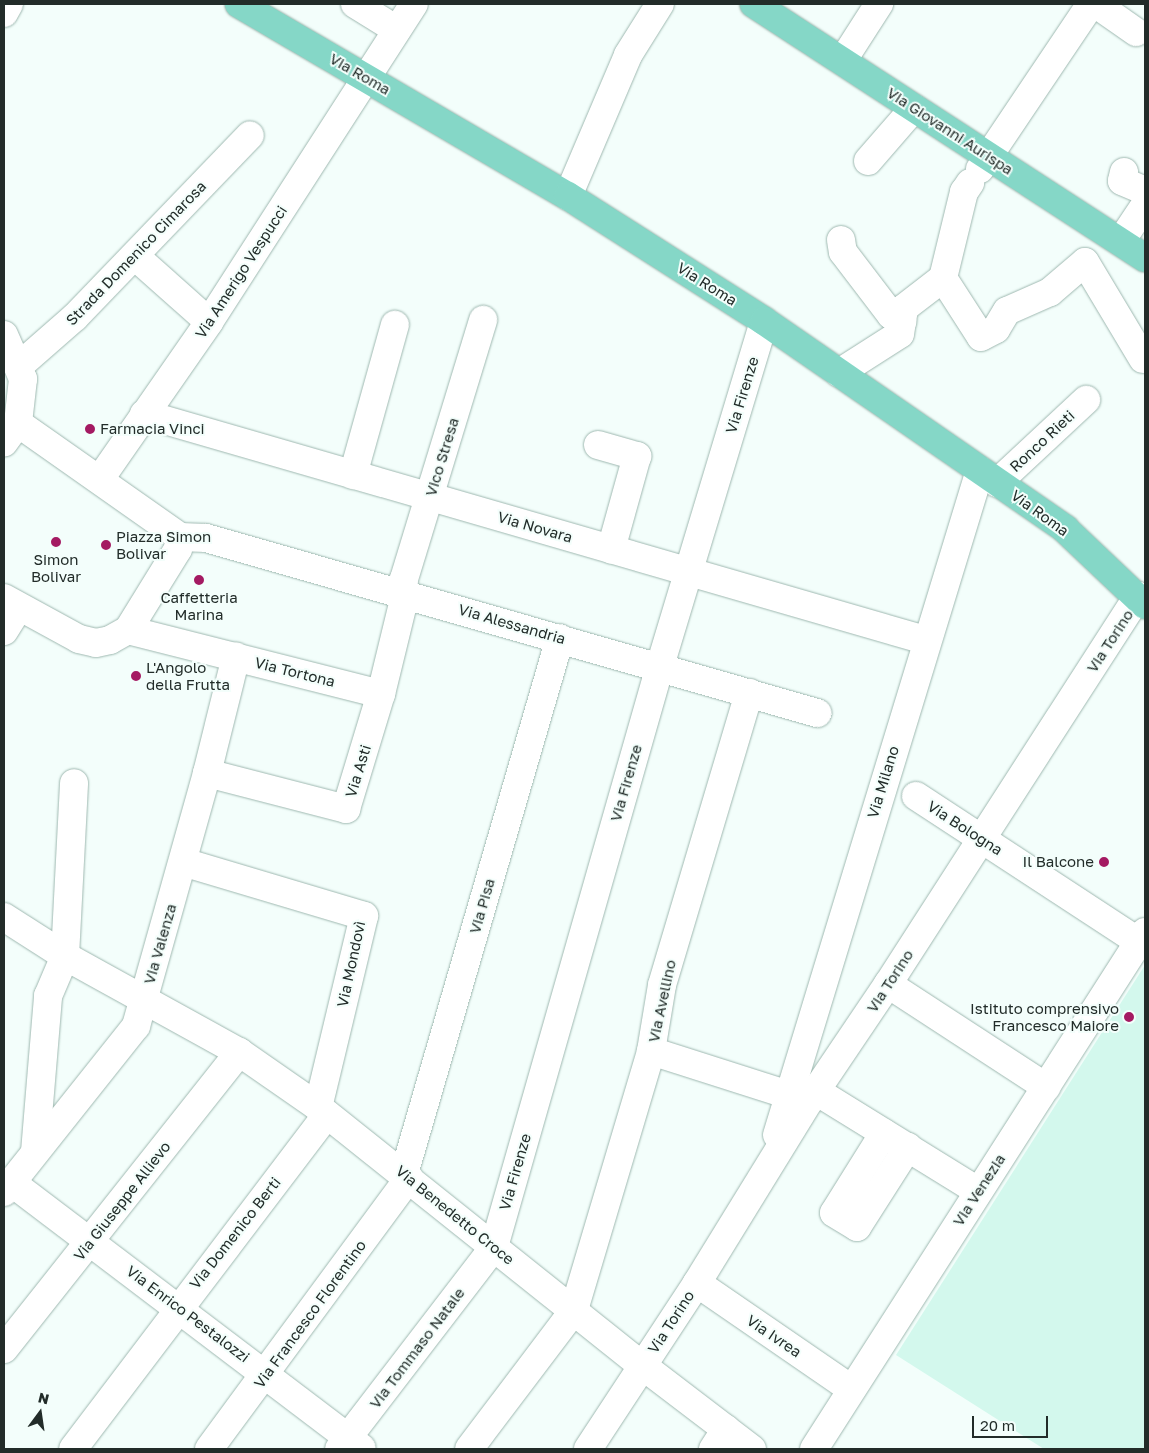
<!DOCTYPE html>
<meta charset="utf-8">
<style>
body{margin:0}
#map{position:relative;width:1149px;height:1453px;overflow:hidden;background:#f3fefb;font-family:"Golos Text",sans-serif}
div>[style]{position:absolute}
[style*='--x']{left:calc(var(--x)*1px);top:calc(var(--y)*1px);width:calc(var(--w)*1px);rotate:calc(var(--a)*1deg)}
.built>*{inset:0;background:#d3f8ed}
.roads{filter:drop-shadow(0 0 1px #9eb8b0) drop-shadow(0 0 1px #9eb8b0)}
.minor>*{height:28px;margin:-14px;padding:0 14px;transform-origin:14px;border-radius:14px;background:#fff}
.major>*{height:28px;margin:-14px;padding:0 14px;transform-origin:14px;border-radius:14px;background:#85d7c7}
.dots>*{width:14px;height:14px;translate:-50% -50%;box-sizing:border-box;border:2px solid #f3fefb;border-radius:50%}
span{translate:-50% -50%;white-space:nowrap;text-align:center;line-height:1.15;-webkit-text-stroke:4px #f3fefb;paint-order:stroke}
.street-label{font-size:15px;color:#222c29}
.poi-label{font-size:15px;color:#222c29}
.left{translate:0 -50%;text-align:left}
.right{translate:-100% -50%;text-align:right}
.frame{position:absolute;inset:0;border:5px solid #222c29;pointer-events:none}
.north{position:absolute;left:15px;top:1388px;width:50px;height:50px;-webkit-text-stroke:4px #f3fefb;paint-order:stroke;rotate:14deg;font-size:14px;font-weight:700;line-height:20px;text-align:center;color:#222c29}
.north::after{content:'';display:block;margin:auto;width:18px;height:22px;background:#222c29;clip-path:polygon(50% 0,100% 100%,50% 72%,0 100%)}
.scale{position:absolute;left:972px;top:1416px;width:76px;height:22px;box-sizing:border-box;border:2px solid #222c29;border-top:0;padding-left:6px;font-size:15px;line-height:18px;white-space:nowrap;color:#222c29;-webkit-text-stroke:4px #f3fefb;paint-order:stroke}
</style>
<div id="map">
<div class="built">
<div style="clip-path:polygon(1145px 965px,1145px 1449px,1044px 1449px,896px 1355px)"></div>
</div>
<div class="roads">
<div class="minor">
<div style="--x:355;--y:4;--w:49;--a:31.8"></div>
<div style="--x:1096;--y:4;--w:49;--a:35"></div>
<div style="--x:4;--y:13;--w:10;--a:-61"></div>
<div style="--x:843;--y:60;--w:67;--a:-57.3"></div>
<div style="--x:868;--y:161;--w:70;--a:-49"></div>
<div style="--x:980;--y:169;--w:199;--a:-56.1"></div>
<div style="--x:1124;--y:172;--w:9;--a:103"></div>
<div style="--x:1122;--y:181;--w:25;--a:23"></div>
<div style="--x:568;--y:196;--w:153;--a:-66.9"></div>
<div style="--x:628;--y:55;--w:60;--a:-57.9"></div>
<div style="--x:841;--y:240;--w:12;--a:81"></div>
<div style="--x:843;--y:252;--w:79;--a:52.7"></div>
<div style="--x:891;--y:315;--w:13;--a:29"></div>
<div style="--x:1121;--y:241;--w:43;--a:-56.3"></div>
<div style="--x:135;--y:256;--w:99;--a:41.7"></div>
<div style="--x:943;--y:278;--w:70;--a:57.2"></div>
<div style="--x:981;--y:337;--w:17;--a:-28"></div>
<div style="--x:996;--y:329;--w:21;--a:-59"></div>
<div style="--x:1007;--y:311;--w:47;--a:-23.8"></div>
<div style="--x:1050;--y:292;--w:46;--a:-40.6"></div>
<div style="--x:1085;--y:262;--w:113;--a:59.1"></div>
<div style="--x:4;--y:335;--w:48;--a:66.6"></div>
<div style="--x:23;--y:379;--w:44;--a:96.5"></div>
<div style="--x:18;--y:423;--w:24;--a:126"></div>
<div style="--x:19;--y:366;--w:74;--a:-41.2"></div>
<div style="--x:75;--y:317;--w:252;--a:-46.1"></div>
<div style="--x:839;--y:373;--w:72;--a:-32.6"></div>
<div style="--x:900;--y:334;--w:26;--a:-81"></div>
<div style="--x:904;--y:308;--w:49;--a:-37.6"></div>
<div style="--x:943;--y:278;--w:89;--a:-76.3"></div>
<div style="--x:964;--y:192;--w:11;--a:-56"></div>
<div style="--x:144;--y:414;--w:813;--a:16.14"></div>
<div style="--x:598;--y:445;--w:41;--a:15.8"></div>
<div style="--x:637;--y:456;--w:97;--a:105.6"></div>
<div style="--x:353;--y:475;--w:156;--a:-74.4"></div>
<div style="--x:100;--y:479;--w:191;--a:-55.2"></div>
<div style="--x:209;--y:322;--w:378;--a:-57.2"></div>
<div style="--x:997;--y:483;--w:122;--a:-43"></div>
<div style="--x:180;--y:537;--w:26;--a:2"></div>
<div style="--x:206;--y:538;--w:636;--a:15.98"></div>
<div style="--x:4;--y:598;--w:85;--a:28.7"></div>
<div style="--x:79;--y:639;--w:17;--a:13"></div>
<div style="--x:96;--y:643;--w:14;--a:-12"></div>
<div style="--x:110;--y:640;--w:21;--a:-29"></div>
<div style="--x:128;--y:630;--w:95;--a:-58.3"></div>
<div style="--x:178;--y:549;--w:12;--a:-81"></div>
<div style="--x:180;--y:537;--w:198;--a:-144.9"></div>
<div style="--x:128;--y:630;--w:261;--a:14.2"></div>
<div style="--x:4;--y:631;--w:28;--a:-58"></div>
<div style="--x:207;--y:773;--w:144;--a:14.5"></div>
<div style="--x:346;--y:809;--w:120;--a:-73.1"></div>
<div style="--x:381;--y:694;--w:93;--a:-76.3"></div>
<div style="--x:403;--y:604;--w:25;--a:-88"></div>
<div style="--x:404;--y:579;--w:271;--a:-73"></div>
<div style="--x:916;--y:796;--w:267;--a:33.2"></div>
<div style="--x:183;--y:862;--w:189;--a:16.6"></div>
<div style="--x:364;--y:916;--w:196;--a:103.5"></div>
<div style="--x:4;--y:917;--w:72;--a:32.6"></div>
<div style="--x:65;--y:956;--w:199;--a:28.9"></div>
<div style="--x:239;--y:1052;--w:96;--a:34.8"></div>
<div style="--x:318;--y:1107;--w:416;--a:38.6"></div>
<div style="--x:643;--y:1366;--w:137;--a:37.3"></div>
<div style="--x:888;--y:984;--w:189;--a:33.1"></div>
<div style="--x:651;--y:1051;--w:162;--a:17.7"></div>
<div style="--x:816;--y:1091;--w:190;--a:31.7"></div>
<div style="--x:884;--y:1133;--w:94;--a:122"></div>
<div style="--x:834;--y:1213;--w:27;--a:31"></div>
<div style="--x:857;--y:1227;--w:95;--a:-57.5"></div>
<div style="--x:777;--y:1135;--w:695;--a:-73.02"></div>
<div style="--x:35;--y:1152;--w:157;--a:-85.2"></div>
<div style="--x:48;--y:996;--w:43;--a:-67"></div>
<div style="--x:65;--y:956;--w:173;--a:-87"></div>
<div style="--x:404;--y:1174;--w:558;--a:-73.77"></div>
<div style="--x:11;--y:1182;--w:440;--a:37.2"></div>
<div style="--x:4;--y:1192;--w:212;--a:-51.5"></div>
<div style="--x:136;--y:1026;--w:263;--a:-74.3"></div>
<div style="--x:207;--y:773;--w:120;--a:-76"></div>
<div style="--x:697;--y:1283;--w:186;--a:34.5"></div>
<div style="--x:4;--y:1349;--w:379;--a:-51.6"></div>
<div style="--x:73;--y:1449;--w:420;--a:-52.8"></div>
<div style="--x:209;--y:1449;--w:337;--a:-53.6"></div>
<div style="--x:339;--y:1449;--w:255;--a:-52.5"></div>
<div style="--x:494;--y:1247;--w:604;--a:-74.05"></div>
<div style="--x:660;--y:666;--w:360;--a:-73.2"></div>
<div style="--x:469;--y:1449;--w:174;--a:-52.9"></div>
<div style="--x:574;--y:1310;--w:270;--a:-73.4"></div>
<div style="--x:651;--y:1051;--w:67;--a:-80.5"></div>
<div style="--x:662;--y:985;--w:305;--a:-73.4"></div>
<div style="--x:588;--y:1449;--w:199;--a:-56.7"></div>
<div style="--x:697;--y:1283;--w:214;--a:-58.4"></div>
<div style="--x:809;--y:1101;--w:141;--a:-56"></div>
<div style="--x:888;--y:984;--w:462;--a:-57.2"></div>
<div style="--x:713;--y:1449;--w:24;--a:-57"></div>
<div style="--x:814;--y:1449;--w:614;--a:-57.37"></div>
</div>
<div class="major">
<div style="--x:239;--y:4;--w:381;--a:30.3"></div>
<div style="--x:568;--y:196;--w:232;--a:32.5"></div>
<div style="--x:764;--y:321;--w:366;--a:34.6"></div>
<div style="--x:1065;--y:529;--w:110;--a:43.5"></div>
<div style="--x:754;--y:4;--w:466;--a:33"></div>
</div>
</div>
<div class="dots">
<div style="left:90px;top:429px;background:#a41a62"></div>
<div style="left:56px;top:542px;background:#a41a62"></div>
<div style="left:106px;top:545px;background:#a41a62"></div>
<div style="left:199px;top:580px;background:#a41a62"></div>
<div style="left:136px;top:676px;background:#a41a62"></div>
<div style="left:1104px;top:862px;background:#a41a62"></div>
<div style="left:1129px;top:1017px;background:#a41a62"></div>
</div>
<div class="street-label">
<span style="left:360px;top:74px;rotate:30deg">Via Roma</span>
<span style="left:950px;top:131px;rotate:33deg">Via Giovanni Aurispa</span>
<span style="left:136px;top:253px;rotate:-46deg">Strada Domenico Cimarosa</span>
<span style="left:241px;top:272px;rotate:-57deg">Via Amerigo Vespucci</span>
<span style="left:707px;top:284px;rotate:32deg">Via Roma</span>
<span style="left:742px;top:395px;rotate:-73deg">Via Firenze</span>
<span style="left:1042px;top:441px;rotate:-43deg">Ronco Rieti</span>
<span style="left:442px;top:457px;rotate:-73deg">Vico Stresa</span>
<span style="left:1040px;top:513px;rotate:36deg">Via Roma</span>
<span style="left:535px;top:527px;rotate:16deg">Via Novara</span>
<span style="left:512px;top:624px;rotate:16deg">Via Alessandria</span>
<span style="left:1110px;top:641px;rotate:-57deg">Via Torino</span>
<span style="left:295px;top:672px;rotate:14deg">Via Tortona</span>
<span style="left:358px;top:771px;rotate:-73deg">Via Asti</span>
<span style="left:883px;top:782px;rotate:-73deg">Via Milano</span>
<span style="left:626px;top:783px;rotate:-74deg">Via Firenze</span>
<span style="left:965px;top:828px;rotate:33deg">Via Bologna</span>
<span style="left:482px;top:906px;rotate:-74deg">Via Pisa</span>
<span style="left:160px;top:944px;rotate:-74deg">Via Valenza</span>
<span style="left:351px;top:964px;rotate:-78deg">Via Mondovì</span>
<span style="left:890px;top:981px;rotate:-57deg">Via Torino</span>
<span style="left:662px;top:1001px;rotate:-78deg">Via Avellino</span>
<span style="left:515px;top:1172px;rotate:-74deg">Via Firenze</span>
<span style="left:979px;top:1190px;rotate:-57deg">Via Venezia</span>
<span style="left:122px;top:1201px;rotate:-52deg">Via Giuseppe Allievo</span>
<span style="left:455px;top:1215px;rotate:39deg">Via Benedetto Croce</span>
<span style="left:235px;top:1233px;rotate:-52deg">Via Domenico Berti</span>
<span style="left:188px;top:1314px;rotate:37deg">Via Enrico Pestalozzi</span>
<span style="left:310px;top:1314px;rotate:-54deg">Via Francesco Florentino</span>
<span style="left:671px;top:1322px;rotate:-57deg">Via Torino</span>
<span style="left:774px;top:1336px;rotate:34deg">Via Ivrea</span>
<span style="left:417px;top:1348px;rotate:-53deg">Via Tommaso Natale</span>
</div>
<div class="poi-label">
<span class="left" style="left:100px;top:429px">Farmacia Vinci</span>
<span class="left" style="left:116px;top:545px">Piazza Simon<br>Bolivar</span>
<span style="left:56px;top:568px">Simon<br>Bolivar</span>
<span style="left:199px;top:606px">Caffetteria<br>Marina</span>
<span class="left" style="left:146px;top:676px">L'Angolo<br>della Frutta</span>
<span class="right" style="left:1094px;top:862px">Il Balcone</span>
<span class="right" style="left:1119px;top:1017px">Istituto comprensivo<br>Francesco Maiore</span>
</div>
<div class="frame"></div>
<div class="north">N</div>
<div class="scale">20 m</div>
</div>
